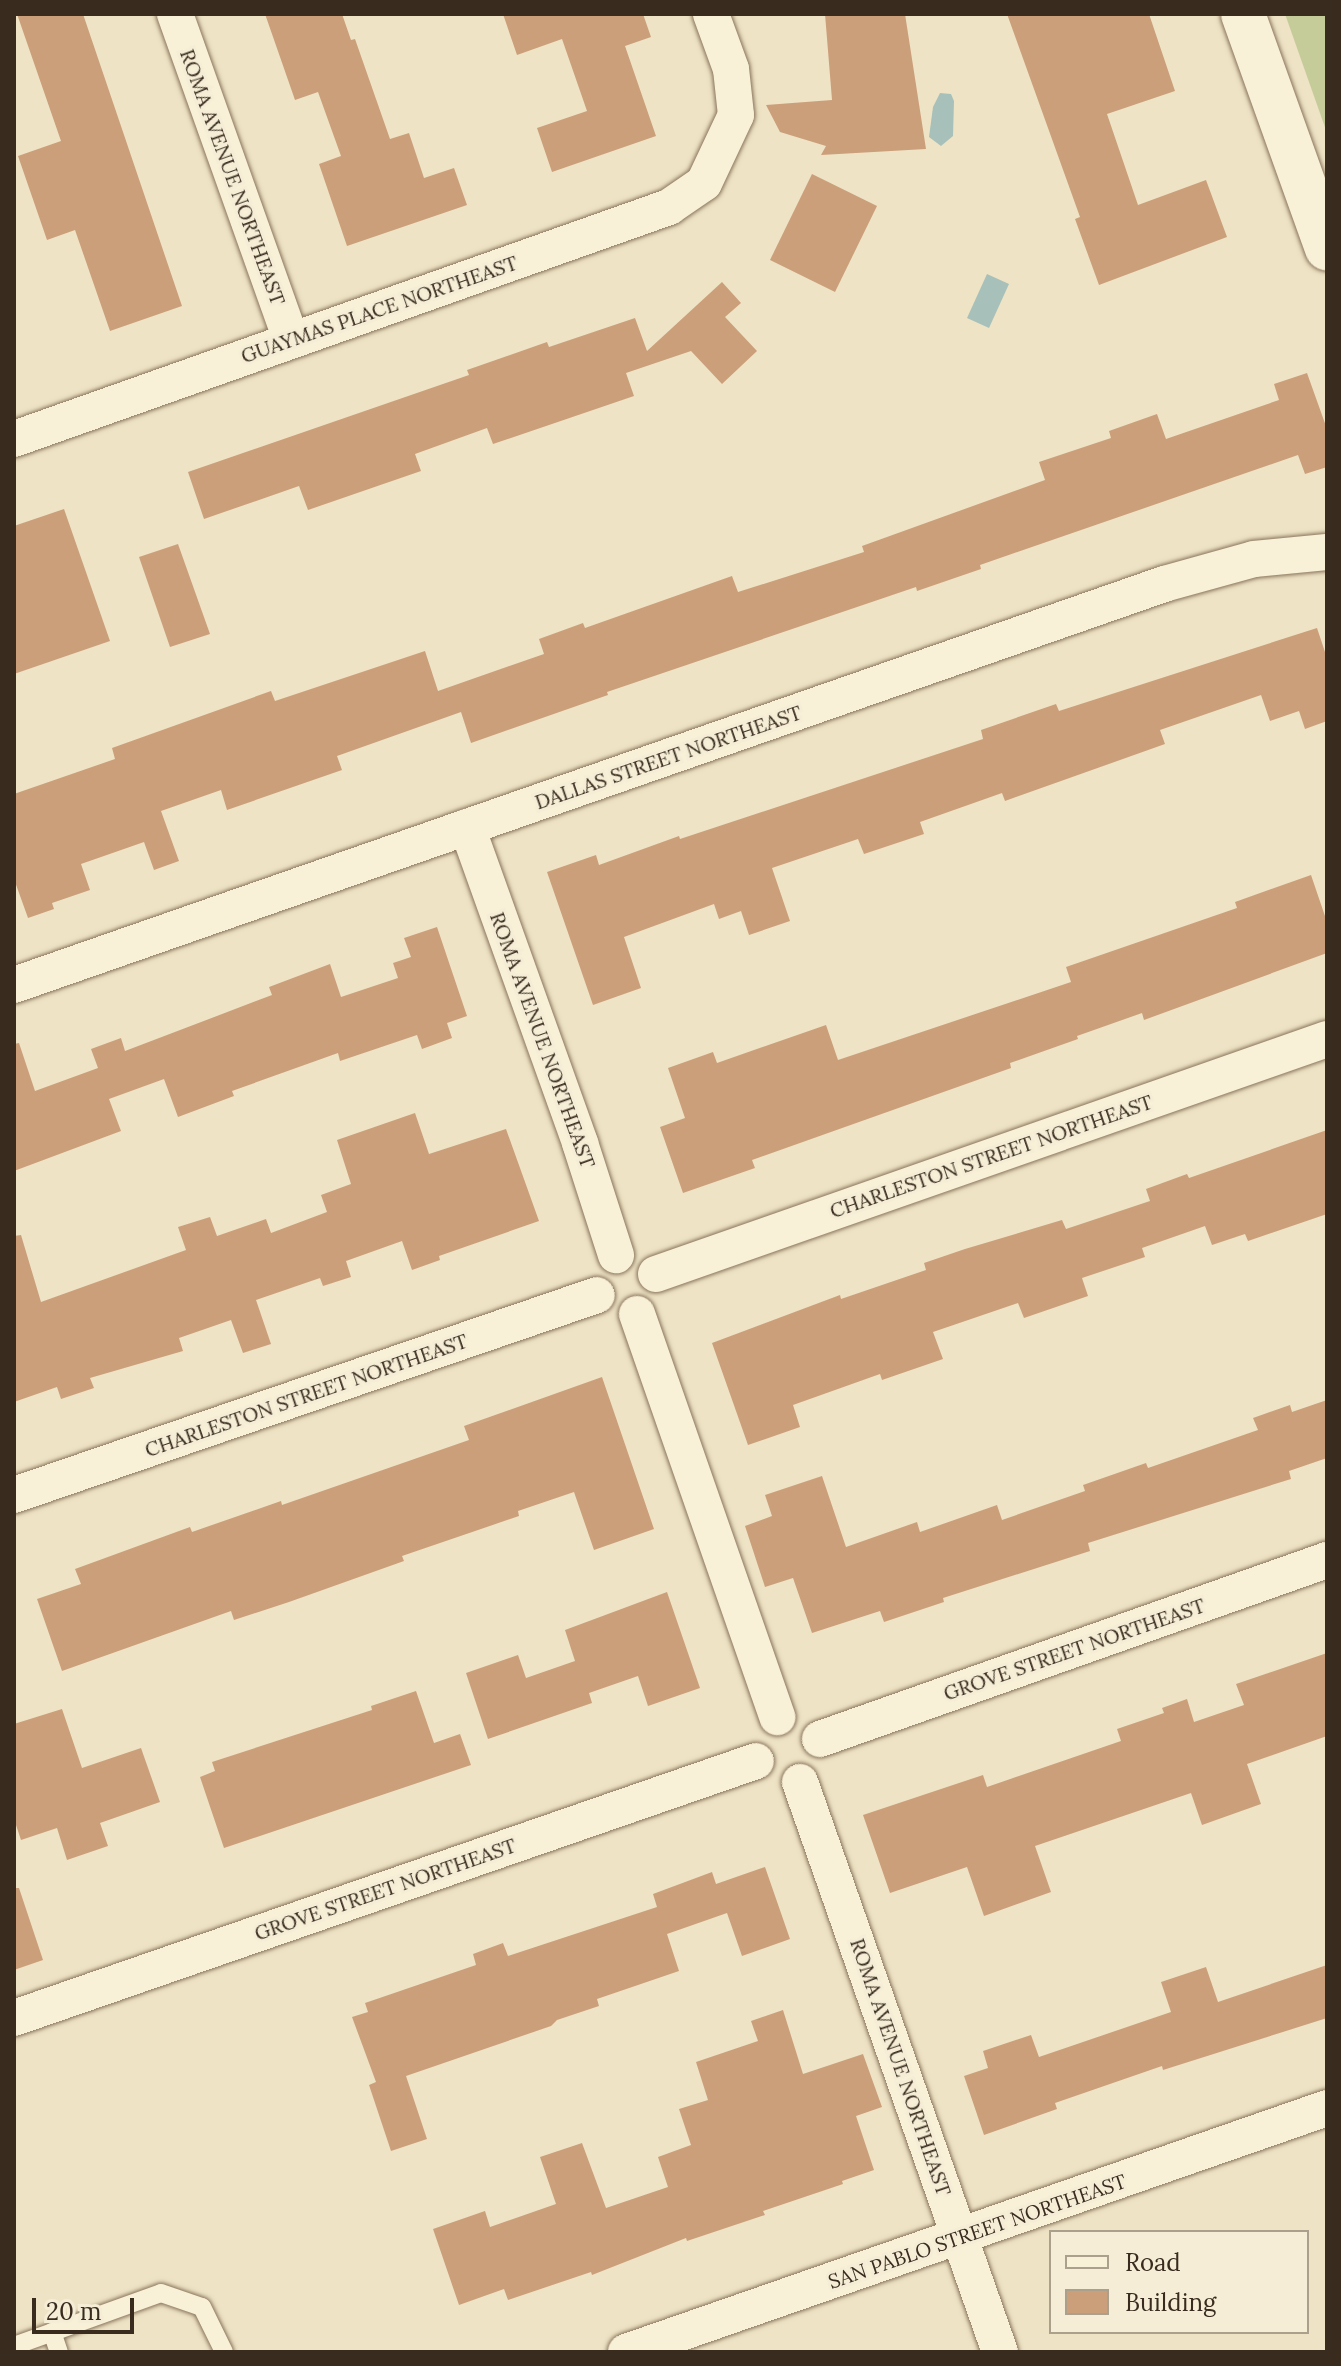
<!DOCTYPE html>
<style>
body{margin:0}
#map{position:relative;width:1341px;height:2366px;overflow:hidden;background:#eee3c5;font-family:Lora,serif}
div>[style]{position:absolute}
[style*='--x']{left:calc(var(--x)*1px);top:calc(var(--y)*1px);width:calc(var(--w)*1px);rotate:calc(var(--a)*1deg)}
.green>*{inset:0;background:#c5cc99}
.water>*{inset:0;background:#a7c1ba}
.building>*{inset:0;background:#cc9f7b}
.roads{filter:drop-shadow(0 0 2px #89755b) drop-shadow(0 0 2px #89755b)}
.service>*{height:18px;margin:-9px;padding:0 9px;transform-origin:9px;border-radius:9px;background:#f9f0d8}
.minor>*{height:36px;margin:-18px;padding:0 18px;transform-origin:18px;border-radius:18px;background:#f9f0d8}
.tertiary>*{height:44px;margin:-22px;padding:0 22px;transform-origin:22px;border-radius:22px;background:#f9f0d8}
span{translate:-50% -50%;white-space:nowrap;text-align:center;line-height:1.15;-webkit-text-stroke:6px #f5edd5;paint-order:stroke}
.street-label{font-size:20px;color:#392c1f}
.frame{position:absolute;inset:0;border:16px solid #392c1f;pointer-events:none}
.legend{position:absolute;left:1049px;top:2230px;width:260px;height:104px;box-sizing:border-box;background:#f5edd5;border:2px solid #aaa08c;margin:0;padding:10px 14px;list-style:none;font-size:24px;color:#392c1f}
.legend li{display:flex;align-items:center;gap:16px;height:40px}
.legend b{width:40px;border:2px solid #aaa08c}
.scale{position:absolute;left:32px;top:2298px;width:102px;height:36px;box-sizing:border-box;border:4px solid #392c1f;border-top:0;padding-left:10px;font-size:24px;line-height:28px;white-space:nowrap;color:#392c1f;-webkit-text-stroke:6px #f5edd5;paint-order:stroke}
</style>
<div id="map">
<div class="green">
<div style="clip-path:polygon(1285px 14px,1327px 14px,1327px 133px)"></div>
</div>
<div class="water">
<div style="clip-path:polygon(940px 93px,951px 94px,954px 101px,953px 136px,941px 146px,929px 137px,933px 107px)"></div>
<div style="clip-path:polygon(987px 274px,1009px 284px,989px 328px,967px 318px)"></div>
</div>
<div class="building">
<div style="clip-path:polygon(17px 14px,83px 14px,182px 306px,110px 331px,75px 230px,47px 240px,18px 156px,61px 141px)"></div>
<div style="clip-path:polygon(265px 14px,342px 14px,351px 40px,355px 39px,390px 139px,409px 133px,424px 178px,454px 168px,467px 205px,347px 246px,319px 164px,341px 156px,318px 92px,295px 100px)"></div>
<div style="clip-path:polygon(503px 14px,643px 14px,651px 37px,625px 46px,656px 136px,552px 172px,537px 128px,587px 111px,562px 39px,517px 55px)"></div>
<div style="clip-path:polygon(825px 14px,905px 14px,926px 149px,821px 155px,826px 146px,780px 132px,766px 105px,832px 100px)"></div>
<div style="clip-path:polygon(1007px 14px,1149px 14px,1175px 91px,1107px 114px,1138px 205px,1206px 180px,1227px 237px,1099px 285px,1075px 219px,1080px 217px)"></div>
<div style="clip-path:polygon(812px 174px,877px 206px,835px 292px,770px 260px)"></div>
<div style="clip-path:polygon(722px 282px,741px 303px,725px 317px,757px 351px,722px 384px,691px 351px,626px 373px,634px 396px,493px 444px,487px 428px,415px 454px,421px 471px,308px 510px,299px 486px,204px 519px,188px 472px,469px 375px,467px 370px,547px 342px,549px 347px,635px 318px,647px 351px)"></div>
<div style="clip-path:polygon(1307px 373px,1327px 429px,1327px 467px,1305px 474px,1298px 455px,980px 565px,981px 569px,917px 591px,916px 587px,607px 692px,608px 695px,471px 743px,461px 712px,337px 756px,342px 770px,227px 810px,221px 790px,161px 811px,179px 861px,154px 870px,144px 842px,81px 864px,90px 890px,52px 903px,54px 909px,28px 918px,14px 879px,14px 794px,115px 759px,112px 748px,271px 691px,275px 701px,425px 651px,438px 691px,544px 654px,539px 639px,583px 623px,585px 628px,732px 576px,738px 592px,864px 552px,862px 546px,1045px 480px,1039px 462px,1111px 438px,1109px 431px,1157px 414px,1166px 439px,1279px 400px,1274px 384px)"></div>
<div style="clip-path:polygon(64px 509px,110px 641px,14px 674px,14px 526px)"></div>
<div style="clip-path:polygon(178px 544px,210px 634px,170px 647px,139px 557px)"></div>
<div style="clip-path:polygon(1317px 628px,1327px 658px,1327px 721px,1305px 729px,1299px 711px,1270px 721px,1261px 695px,1160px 730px,1165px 744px,1005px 801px,1002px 793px,920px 822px,924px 834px,864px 854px,858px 839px,772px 868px,790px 921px,749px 935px,741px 911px,719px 919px,714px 904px,624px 937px,641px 988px,593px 1005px,547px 872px,596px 855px,599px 865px,679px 836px,680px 839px,983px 739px,981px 730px,1056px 704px,1059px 711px)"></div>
<div style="clip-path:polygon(1311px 875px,1327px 922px,1327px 953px,1144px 1020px,1142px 1013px,1077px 1036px,1078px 1039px,1010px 1063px,1011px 1068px,752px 1160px,755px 1168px,683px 1193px,660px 1127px,685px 1118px,668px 1068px,713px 1052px,717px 1063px,826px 1025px,838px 1060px,1071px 982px,1066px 967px,1237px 908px,1235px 902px)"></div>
<div style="clip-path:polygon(437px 927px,467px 1016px,447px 1023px,452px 1038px,422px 1049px,417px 1035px,340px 1061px,338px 1053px,232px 1091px,234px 1096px,178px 1117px,164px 1079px,109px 1099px,121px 1131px,14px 1171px,14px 1044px,19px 1043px,35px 1091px,98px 1068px,91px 1049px,121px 1038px,125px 1051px,272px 995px,269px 987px,330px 964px,341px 997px,398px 978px,393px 963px,411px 957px,404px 938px)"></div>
<div style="clip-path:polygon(415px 1113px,429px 1154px,506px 1129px,539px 1221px,439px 1256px,440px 1260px,412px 1270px,402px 1241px,346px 1261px,351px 1277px,323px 1286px,320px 1278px,256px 1300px,271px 1344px,243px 1353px,231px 1320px,179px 1338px,183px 1351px,90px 1378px,94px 1388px,61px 1399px,57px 1387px,14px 1402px,14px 1236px,21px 1235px,41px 1302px,186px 1250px,178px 1227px,210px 1217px,217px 1236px,266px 1219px,271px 1233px,327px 1212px,321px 1195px,351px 1184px,337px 1140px)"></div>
<div style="clip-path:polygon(1327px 1130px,1327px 1214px,1248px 1241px,1245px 1234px,1212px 1245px,1205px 1226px,1142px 1248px,1145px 1257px,1082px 1278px,1088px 1296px,1024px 1318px,1018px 1303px,933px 1332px,943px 1359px,882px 1380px,880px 1374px,793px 1405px,800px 1427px,748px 1445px,712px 1343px,840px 1295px,841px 1299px,926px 1270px,924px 1263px,965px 1249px,1062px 1220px,1066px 1229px,1150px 1201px,1146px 1189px,1187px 1174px,1189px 1178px)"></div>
<div style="clip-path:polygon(602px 1377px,654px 1529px,594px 1550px,574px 1492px,518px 1511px,519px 1516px,402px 1556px,404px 1561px,289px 1602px,234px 1620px,231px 1611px,62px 1671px,37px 1599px,81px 1584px,75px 1569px,190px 1527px,192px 1532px,281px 1501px,282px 1505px,469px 1440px,464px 1426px)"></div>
<div style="clip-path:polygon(1327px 1400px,1327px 1458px,1289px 1471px,1291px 1479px,1088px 1543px,1090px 1551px,943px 1598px,944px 1602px,884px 1622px,880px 1611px,812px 1633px,793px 1578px,765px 1587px,745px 1526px,772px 1516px,765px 1495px,822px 1476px,846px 1547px,917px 1522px,920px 1532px,997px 1505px,1002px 1520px,1085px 1491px,1083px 1485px,1146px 1463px,1148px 1468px,1258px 1430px,1253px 1418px,1290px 1405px,1292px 1412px)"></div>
<div style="clip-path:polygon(667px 1592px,700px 1688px,648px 1706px,638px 1676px,589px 1693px,592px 1703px,488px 1739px,466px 1673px,518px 1655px,526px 1678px,575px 1661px,565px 1630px)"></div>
<div style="clip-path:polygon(1327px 1653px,1327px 1736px,1247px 1764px,1261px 1804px,1202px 1825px,1191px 1793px,1035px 1846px,1051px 1892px,984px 1916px,967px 1867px,890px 1893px,863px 1815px,983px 1775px,987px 1787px,1121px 1741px,1117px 1729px,1164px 1713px,1162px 1708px,1187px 1699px,1194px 1722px,1244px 1705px,1236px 1684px)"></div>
<div style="clip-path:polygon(416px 1691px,434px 1743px,460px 1734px,471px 1765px,224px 1848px,200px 1777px,215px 1771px,212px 1762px,372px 1710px,371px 1706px)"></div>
<div style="clip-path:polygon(62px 1709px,82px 1768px,141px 1748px,160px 1802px,100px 1823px,108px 1846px,67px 1860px,57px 1828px,21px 1840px,14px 1819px,14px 1724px)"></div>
<div style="clip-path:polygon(765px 1867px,790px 1939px,742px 1956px,727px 1913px,667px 1934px,679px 1971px,597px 1999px,599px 2006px,557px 2020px,551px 2026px,406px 2076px,427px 2139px,391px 2151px,369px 2085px,376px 2082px,352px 2017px,368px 2012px,365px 2003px,476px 1965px,473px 1954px,503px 1943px,508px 1956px,657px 1907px,653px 1894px,712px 1872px,716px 1884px)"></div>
<div style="clip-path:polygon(14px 1888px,19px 1888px,43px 1960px,14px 1970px)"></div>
<div style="clip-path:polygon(1327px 1965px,1327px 2018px,1163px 2070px,1162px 2066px,1055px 2103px,1057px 2109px,984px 2135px,964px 2076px,988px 2068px,983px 2051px,1031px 2035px,1039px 2057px,1171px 2012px,1161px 1982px,1206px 1967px,1218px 2002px)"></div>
<div style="clip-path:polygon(783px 2010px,803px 2074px,863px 2054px,882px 2107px,856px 2116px,874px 2170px,842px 2181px,843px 2184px,763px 2211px,765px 2215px,687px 2241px,686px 2238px,592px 2275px,591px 2272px,508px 2300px,504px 2289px,459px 2305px,433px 2229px,485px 2211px,490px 2227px,556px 2204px,540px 2157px,582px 2143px,606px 2208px,668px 2187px,658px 2157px,691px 2145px,679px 2109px,708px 2100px,696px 2062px,758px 2041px,751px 2021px)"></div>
</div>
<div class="roads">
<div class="service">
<div style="--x:52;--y:2332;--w:21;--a:71"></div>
<div style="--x:14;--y:2346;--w:156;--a:-19.8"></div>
<div style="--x:161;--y:2293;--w:43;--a:18.9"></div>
<div style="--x:202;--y:2307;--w:50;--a:63.9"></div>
</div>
<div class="minor">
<div style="--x:175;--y:14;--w:346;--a:70.4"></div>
<div style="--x:14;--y:439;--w:695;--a:-19.5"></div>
<div style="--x:669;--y:207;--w:42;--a:-34.4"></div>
<div style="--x:704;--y:183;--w:75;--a:-64.8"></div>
<div style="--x:736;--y:115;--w:46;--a:-96.2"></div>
<div style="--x:731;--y:69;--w:59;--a:-110"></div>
<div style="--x:467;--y:827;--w:336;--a:70.3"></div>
<div style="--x:580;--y:1143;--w:118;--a:72.2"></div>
<div style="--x:14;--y:985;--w:1218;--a:-19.22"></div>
<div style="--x:1164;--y:584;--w:93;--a:-15.5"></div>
<div style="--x:1254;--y:559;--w:73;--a:-5.5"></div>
<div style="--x:656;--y:1274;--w:711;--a:-19.3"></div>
<div style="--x:637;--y:1314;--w:427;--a:70.8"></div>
<div style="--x:14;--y:1495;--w:616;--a:-18.93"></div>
<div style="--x:820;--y:1739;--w:538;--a:-19.45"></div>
<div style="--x:800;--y:1782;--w:604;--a:70.67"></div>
<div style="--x:14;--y:2018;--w:785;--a:-19.1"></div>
<div style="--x:626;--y:2352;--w:742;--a:-19.19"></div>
</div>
<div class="tertiary">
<div style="--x:1243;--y:14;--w:249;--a:70.3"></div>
</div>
</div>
<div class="street-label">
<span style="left:233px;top:177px;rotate:70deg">ROMA AVENUE NORTHEAST</span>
<span style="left:379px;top:309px;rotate:-19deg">GUAYMAS PLACE NORTHEAST</span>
<span style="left:668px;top:757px;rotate:-19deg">DALLAS STREET NORTHEAST</span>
<span style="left:543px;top:1040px;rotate:70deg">ROMA AVENUE NORTHEAST</span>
<span style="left:991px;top:1156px;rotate:-19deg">CHARLESTON STREET NORTHEAST</span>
<span style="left:306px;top:1395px;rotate:-19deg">CHARLESTON STREET NORTHEAST</span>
<span style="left:1074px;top:1649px;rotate:-19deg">GROVE STREET NORTHEAST</span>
<span style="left:385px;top:1889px;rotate:-19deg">GROVE STREET NORTHEAST</span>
<span style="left:901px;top:2067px;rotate:71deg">ROMA AVENUE NORTHEAST</span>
<span style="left:977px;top:2231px;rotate:-19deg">SAN PABLO STREET NORTHEAST</span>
</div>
<div class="frame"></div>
<ul class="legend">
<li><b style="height:10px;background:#f9f0d8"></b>Road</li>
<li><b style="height:22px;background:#cc9f7b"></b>Building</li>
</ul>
<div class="scale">20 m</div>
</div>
